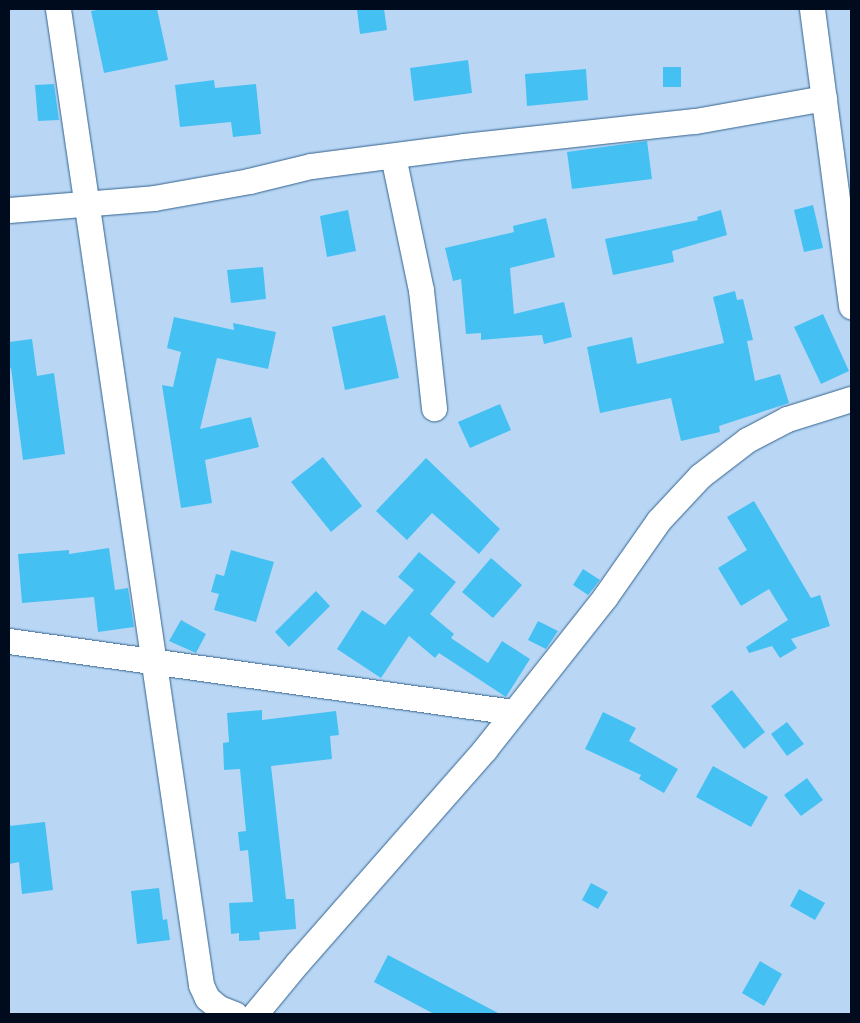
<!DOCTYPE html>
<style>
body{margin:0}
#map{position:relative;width:860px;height:1023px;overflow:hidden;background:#b9d7f5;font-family:"Space Grotesk",sans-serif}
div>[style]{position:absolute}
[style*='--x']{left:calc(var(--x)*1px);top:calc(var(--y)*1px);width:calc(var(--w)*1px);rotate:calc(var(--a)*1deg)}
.building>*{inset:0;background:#44c0f3}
.roads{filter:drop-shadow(0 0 1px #34628e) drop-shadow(0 0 1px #34628e)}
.minor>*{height:25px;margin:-12.5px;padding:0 12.5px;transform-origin:12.5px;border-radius:12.5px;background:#fff}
span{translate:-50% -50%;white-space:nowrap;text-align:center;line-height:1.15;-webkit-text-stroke:4.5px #f0f5fa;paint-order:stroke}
.frame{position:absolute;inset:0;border:10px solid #000c1d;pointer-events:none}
</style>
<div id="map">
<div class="building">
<div style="clip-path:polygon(102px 9px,157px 9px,168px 60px,104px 73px,91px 11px)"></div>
<div style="clip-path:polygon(357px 9px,384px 9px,387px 30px,360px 34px)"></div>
<div style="clip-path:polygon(468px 60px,472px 93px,414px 101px,410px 68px)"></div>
<div style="clip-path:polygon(663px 67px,681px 67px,681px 87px,663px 87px)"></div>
<div style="clip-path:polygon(586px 69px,588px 100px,527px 106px,525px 74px)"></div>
<div style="clip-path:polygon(214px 80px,215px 88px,256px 84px,261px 134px,233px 137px,231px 122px,180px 127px,175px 85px)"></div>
<div style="clip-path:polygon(54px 84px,59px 120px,38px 121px,35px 85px)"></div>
<div style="clip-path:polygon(647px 141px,652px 179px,572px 189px,567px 152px)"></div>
<div style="clip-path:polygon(813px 205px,823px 248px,804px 252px,794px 210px)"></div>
<div style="clip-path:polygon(348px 210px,356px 251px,327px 257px,320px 216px)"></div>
<div style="clip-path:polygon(721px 210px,727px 235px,672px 251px,674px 262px,613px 275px,605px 239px,698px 220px,697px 217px)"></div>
<div style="clip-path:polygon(546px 218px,555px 257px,510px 268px,514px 314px,564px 302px,572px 337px,544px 344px,542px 335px,481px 340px,481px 333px,466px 334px,461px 279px,453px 281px,445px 248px,514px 232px,513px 226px)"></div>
<div style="clip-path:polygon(263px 267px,266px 299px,231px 303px,227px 270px)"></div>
<div style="clip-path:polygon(735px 291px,737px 300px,743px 299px,753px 340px,747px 341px,755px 381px,780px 374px,789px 403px,719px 426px,720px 432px,681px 441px,671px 398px,600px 413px,587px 347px,632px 337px,637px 364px,724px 343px,713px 297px)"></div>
<div style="clip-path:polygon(823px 314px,849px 371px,821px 384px,794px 327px)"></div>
<div style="clip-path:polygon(385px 315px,399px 378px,345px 390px,332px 327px)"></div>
<div style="clip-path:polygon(174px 317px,234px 330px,233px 323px,276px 332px,268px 369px,217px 358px,200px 429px,251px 417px,259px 447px,205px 460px,212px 503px,181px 508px,162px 385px,173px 387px,181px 352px,167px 348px)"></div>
<div style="clip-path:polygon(32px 339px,37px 376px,54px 373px,65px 454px,23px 460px,11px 368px,9px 369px,9px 342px)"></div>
<div style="clip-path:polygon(500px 404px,511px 430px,470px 448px,458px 422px)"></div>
<div style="clip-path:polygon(323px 457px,362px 506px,331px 532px,291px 482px)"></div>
<div style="clip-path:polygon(426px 458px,500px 529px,479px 554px,432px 513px,407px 540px,376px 511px)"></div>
<div style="clip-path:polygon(754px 501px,811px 598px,820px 595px,830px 626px,791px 639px,797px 648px,780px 658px,772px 646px,749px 653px,746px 647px,788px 620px,769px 589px,741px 606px,718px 568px,747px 550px,727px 517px)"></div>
<div style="clip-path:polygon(109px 548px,115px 590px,128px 588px,134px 627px,98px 632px,94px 597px,22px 603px,18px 554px,69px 550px,69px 554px)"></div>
<div style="clip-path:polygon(231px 550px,274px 562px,256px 622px,214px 610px,219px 594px,211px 592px,216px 574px,224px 576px)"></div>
<div style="clip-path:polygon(419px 552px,456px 582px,430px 614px,454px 634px,451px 638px,488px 663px,502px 641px,530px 659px,506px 697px,439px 653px,435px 658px,409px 636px,381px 678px,337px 649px,362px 610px,385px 625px,414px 590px,398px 577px)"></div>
<div style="clip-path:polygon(491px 558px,522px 585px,493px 618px,462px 592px)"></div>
<div style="clip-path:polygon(583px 569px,600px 580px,588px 595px,573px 585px)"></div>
<div style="clip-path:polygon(316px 591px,330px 606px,289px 647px,275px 632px)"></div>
<div style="clip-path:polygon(181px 620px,206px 634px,196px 653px,169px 641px)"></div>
<div style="clip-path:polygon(538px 621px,558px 631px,546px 649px,528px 640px)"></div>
<div style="clip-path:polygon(732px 690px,765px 732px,744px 749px,711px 706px)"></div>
<div style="clip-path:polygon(262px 710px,262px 720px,336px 711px,339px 735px,330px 736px,332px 759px,271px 766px,286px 899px,294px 899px,296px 929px,259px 932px,260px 940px,239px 941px,239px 933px,231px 934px,229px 903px,253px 902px,248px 850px,240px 851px,238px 832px,246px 831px,240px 769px,224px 770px,223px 743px,229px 742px,227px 713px)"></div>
<div style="clip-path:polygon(603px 712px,636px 728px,629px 741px,678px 769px,664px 793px,639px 779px,641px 775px,585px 749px)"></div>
<div style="clip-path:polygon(787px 722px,804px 744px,787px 756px,771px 734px)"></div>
<div style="clip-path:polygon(713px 766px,768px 797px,751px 827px,696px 797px)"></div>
<div style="clip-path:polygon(807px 778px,823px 800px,801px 816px,784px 795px)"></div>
<div style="clip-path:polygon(45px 822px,53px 890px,22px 894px,19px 862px,9px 864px,9px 826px)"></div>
<div style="clip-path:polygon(591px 883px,608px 892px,598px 909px,582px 900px)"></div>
<div style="clip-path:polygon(159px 888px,163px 920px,167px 919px,170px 940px,137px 944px,131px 891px)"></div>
<div style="clip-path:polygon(799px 889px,825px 903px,815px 920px,790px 906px)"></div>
<div style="clip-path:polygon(388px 955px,500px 1014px,434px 1014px,374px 982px)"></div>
<div style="clip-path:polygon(760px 961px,782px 974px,764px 1006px,742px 993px)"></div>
</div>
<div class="roads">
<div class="minor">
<div style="--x:58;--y:9;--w:986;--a:81.66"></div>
<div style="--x:201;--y:985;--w:14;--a:65"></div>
<div style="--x:207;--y:998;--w:16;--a:40"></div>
<div style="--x:219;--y:1008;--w:17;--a:21"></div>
<div style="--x:812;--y:9;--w:300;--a:82.5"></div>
<div style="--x:393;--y:156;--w:137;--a:78.2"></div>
<div style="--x:421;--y:290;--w:119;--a:83.7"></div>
<div style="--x:9;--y:210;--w:145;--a:-4.7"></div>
<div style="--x:154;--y:198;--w:97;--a:-10.1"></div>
<div style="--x:249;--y:181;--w:64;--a:-13.6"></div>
<div style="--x:311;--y:166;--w:154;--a:-7.4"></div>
<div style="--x:464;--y:146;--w:232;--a:-6.2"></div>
<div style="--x:695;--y:121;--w:131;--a:-10.1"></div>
<div style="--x:9;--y:641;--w:509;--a:8.02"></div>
<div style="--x:255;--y:1014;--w:67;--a:-50.4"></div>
<div style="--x:298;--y:962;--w:283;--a:-48.7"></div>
<div style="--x:485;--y:749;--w:194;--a:-51.7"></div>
<div style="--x:605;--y:597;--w:94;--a:-55"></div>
<div style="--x:659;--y:520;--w:60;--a:-47"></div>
<div style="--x:700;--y:476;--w:59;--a:-37.5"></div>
<div style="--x:747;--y:440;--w:45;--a:-27.7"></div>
<div style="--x:787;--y:419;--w:67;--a:-17.4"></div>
</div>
</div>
<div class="frame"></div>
</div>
